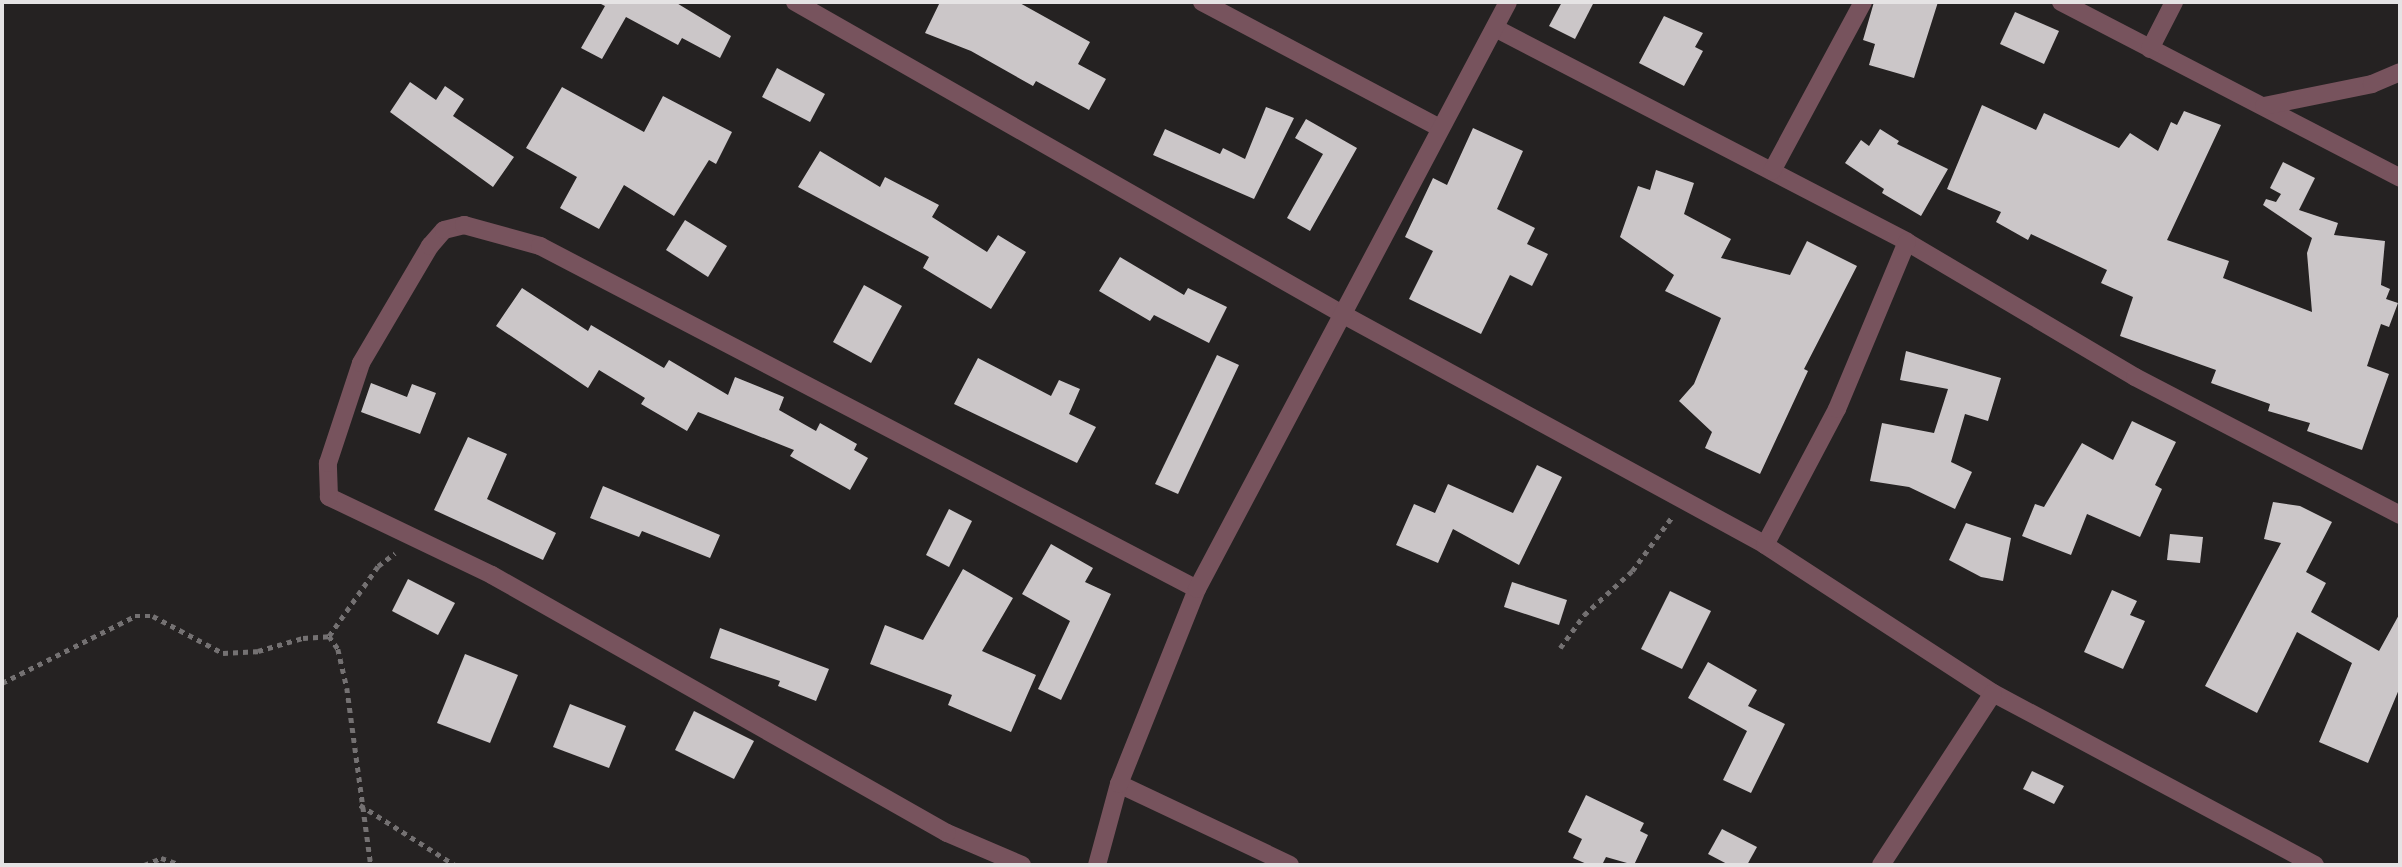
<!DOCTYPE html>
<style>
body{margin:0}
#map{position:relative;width:2402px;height:867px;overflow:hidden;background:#252222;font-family:Inter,sans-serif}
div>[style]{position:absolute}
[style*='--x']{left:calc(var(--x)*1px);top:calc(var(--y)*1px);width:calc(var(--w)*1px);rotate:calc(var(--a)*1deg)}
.building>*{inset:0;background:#cbc6c8}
.path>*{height:4.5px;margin-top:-2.25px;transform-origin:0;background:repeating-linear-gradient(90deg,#747172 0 5px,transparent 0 10px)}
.minor>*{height:18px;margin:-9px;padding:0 9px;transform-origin:9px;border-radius:9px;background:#77535d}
span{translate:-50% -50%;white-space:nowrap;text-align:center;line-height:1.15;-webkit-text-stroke:7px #252222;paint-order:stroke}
.frame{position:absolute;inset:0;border:4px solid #e5e3e4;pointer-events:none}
</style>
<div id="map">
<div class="building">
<div style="clip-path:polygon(597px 2px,675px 2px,731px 36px,720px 58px,682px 38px,678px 45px,626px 17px,602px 59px,581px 48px,605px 6px)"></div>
<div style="clip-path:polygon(940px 2px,1018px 2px,1090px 42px,1078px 64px,1106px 79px,1089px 110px,1036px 81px,1033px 86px,971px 51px,925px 33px)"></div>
<div style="clip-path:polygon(1562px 2px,1594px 2px,1575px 39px,1549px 26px)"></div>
<div style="clip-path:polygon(1874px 2px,1938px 2px,1914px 78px,1869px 65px,1875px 44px,1863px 40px)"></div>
<div style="clip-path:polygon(2015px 12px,2059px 31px,2044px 64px,2000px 44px)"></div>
<div style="clip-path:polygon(1664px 16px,1703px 33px,1695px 47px,1703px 51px,1684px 86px,1639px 63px)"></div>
<div style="clip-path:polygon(777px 68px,825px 94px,810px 122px,762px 97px)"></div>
<div style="clip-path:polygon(410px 82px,436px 100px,445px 86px,464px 99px,453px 116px,514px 157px,493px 187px,390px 112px)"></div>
<div style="clip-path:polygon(562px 87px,644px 132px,663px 96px,732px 132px,716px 164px,709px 160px,674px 216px,624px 185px,599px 229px,560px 208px,577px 177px,526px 148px)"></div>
<div style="clip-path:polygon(1982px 105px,2036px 130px,2044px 113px,2119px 148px,2130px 133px,2158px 151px,2171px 122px,2177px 125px,2184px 111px,2221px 125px,2167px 240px,2229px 261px,2223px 278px,2312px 312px,2307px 253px,2312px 238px,2263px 205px,2266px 199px,2276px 202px,2281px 194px,2270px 188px,2283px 162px,2315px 178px,2299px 210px,2338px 223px,2334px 235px,2385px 241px,2381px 285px,2390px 289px,2386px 299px,2398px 303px,2389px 327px,2381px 324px,2367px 366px,2389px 374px,2362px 450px,2307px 431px,2310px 423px,2268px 411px,2270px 404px,2211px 383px,2216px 370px,2120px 336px,2133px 297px,2101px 283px,2107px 270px,2031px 234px,2028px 240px,1996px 222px,2001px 212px,1947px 189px)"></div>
<div style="clip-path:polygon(1266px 107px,1294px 118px,1254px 199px,1153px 155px,1165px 129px,1220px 154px,1223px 148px,1245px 159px)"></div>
<div style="clip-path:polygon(1306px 119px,1357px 148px,1310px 231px,1287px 218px,1323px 154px,1295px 138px)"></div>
<div style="clip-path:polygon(1473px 128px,1523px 151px,1497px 209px,1535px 228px,1527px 244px,1548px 254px,1532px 286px,1510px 275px,1481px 334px,1409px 299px,1433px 251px,1405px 237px,1433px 178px,1447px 185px)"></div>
<div style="clip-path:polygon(1880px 129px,1899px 141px,1897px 144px,1948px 169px,1921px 216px,1882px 193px,1884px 189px,1845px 163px,1861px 140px,1869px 146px)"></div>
<div style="clip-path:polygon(820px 151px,880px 187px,885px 177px,939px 205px,932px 217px,987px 252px,998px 235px,1026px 252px,991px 309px,923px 268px,929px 257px,798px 187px)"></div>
<div style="clip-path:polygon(1656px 170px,1694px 183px,1684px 214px,1731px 239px,1721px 258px,1790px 275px,1807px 241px,1857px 266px,1804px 369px,1808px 371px,1760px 474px,1705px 448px,1712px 432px,1679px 401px,1694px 384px,1721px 318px,1665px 291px,1674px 275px,1620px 237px,1638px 186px,1650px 190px)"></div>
<div style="clip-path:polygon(685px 220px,727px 246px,708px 277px,666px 250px)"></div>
<div style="clip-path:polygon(1120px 257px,1184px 295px,1188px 288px,1227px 307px,1209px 343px,1154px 315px,1150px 321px,1099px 291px)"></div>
<div style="clip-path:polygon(864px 285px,902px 306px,871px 363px,833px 342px)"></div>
<div style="clip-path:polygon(522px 288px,588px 331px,591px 325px,664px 368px,669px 360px,728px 395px,735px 377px,784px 397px,779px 410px,816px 431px,820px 423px,857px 444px,854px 450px,868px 458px,850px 490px,790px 456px,794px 450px,698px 412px,687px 431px,641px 404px,645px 398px,599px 370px,588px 388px,496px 326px)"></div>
<div style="clip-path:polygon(1906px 351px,2001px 378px,1988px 421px,1965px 414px,1951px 462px,1972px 472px,1955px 509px,1909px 487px,1870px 481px,1882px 423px,1934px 433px,1948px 389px,1900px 380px)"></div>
<div style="clip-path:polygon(1217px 355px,1239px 365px,1178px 494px,1155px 484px)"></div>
<div style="clip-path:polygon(978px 358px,1051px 396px,1059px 380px,1080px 389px,1069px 414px,1096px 427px,1077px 463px,954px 404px)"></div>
<div style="clip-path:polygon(371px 383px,407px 397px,412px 384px,436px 393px,420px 434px,361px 412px)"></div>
<div style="clip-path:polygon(2132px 421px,2176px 442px,2155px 485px,2162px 489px,2140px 537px,2087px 514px,2071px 555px,2022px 536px,2035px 504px,2044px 507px,2082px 443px,2113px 460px)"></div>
<div style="clip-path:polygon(468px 437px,507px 454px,487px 499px,556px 533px,543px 560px,434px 510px)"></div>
<div style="clip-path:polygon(1537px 465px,1562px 477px,1519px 565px,1453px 529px,1438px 563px,1396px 545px,1414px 504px,1435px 513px,1448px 484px,1513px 513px)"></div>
<div style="clip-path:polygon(603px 486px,720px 535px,710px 558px,642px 531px,639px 537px,590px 518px)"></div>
<div style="clip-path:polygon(2273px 502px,2300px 506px,2332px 522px,2306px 572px,2326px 583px,2311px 612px,2379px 651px,2400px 613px,2400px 687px,2368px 763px,2319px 742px,2352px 663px,2297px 632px,2257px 713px,2205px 686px,2281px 543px,2264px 539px)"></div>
<div style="clip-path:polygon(949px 509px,972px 521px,949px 567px,926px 555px)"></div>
<div style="clip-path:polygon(1966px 523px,2011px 538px,2003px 581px,1981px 577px,1949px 560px)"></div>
<div style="clip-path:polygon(2170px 534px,2203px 537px,2200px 563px,2167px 560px)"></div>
<div style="clip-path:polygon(1051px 544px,1093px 568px,1085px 582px,1111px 594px,1061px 700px,1038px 689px,1070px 621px,1022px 594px)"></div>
<div style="clip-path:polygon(963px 569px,1013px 598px,982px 651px,1036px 675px,1011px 732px,948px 705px,952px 695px,870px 664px,885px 625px,923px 640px)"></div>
<div style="clip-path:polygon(408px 579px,455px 603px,438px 635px,392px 611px)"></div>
<div style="clip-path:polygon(1512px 582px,1567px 600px,1559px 625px,1504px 607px)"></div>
<div style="clip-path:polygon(2112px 590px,2137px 601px,2130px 615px,2145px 621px,2123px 669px,2084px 652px)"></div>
<div style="clip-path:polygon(1670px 591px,1711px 611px,1682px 669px,1641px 649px)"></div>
<div style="clip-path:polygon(720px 628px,829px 669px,816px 701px,778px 686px,780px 681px,710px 658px)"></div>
<div style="clip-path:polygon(465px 654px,518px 675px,490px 743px,437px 723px)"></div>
<div style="clip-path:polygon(1708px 662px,1757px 690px,1748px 706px,1785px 724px,1751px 793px,1723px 780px,1747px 731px,1688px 698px)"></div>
<div style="clip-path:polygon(570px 704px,626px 726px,609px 768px,553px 747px)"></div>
<div style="clip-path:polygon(694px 711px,754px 741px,734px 779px,675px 750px)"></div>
<div style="clip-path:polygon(2032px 771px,2064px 786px,2054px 804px,2023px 789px)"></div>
<div style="clip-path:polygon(1586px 795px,1644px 823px,1640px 831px,1648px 835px,1634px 865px,1606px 857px,1602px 865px,1589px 865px,1573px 858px,1582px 839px,1568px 832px)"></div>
<div style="clip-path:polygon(1722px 829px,1757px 847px,1747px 865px,1729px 865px,1708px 854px)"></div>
</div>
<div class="path">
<div style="--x:329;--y:636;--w:85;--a:-55"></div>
<div style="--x:378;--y:566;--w:21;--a:-37"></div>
<div style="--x:1560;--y:648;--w:41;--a:-54"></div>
<div style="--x:1584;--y:615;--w:65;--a:-42.5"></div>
<div style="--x:1632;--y:571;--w:67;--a:-53.5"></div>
<div style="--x:2;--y:683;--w:149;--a:-26.7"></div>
<div style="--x:135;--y:616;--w:18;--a:0"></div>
<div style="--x:153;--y:616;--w:79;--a:27.9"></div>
<div style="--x:223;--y:653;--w:35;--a:-3"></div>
<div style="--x:258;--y:651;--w:47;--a:-16.1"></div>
<div style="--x:303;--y:638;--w:26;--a:-4"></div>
<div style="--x:329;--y:636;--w:16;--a:55"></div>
<div style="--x:338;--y:649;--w:40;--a:77"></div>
<div style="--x:347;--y:688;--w:179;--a:82.3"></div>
<div style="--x:360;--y:805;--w:112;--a:32.3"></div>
<div style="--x:144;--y:865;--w:18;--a:-22"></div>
<div style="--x:161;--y:858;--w:21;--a:19"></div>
</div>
<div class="minor">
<div style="--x:795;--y:2;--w:632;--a:29.69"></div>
<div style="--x:1344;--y:315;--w:480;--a:28.6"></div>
<div style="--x:1765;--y:545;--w:272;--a:33"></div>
<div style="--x:1993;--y:693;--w:365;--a:28.1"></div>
<div style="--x:1202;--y:2;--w:269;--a:27.9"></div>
<div style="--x:2061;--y:2;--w:382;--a:27.4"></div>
<div style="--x:1495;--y:28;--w:464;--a:27.4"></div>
<div style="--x:1907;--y:242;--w:265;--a:30.6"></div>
<div style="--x:2135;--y:377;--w:299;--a:27.5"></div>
<div style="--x:2150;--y:49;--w:53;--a:-62.9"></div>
<div style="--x:2264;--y:106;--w:110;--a:-11.5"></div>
<div style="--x:2372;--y:84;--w:30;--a:-23"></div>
<div style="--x:1772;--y:171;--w:192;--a:-61.7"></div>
<div style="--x:1765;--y:545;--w:154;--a:-62.1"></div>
<div style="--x:1837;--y:409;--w:181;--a:-67.3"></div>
<div style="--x:1119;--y:784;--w:189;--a:25.3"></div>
<div style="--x:1022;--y:865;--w:82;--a:-156.9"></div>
<div style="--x:947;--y:833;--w:523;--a:-150.45"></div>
<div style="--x:492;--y:575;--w:181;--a:-154.4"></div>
<div style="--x:329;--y:497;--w:34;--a:-92"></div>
<div style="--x:328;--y:463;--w:105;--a:-71.7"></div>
<div style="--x:361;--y:363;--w:136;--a:-59.5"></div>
<div style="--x:430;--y:246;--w:21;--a:-49"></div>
<div style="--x:444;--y:230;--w:21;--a:-14"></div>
<div style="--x:464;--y:225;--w:79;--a:15.4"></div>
<div style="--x:540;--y:246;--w:741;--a:27.57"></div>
<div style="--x:1097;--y:865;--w:84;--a:-74.8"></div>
<div style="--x:1119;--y:784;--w:210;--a:-68.2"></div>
<div style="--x:1197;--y:589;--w:664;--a:-62.08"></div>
<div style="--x:1881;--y:865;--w:205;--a:-56.9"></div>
</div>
<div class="frame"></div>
</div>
